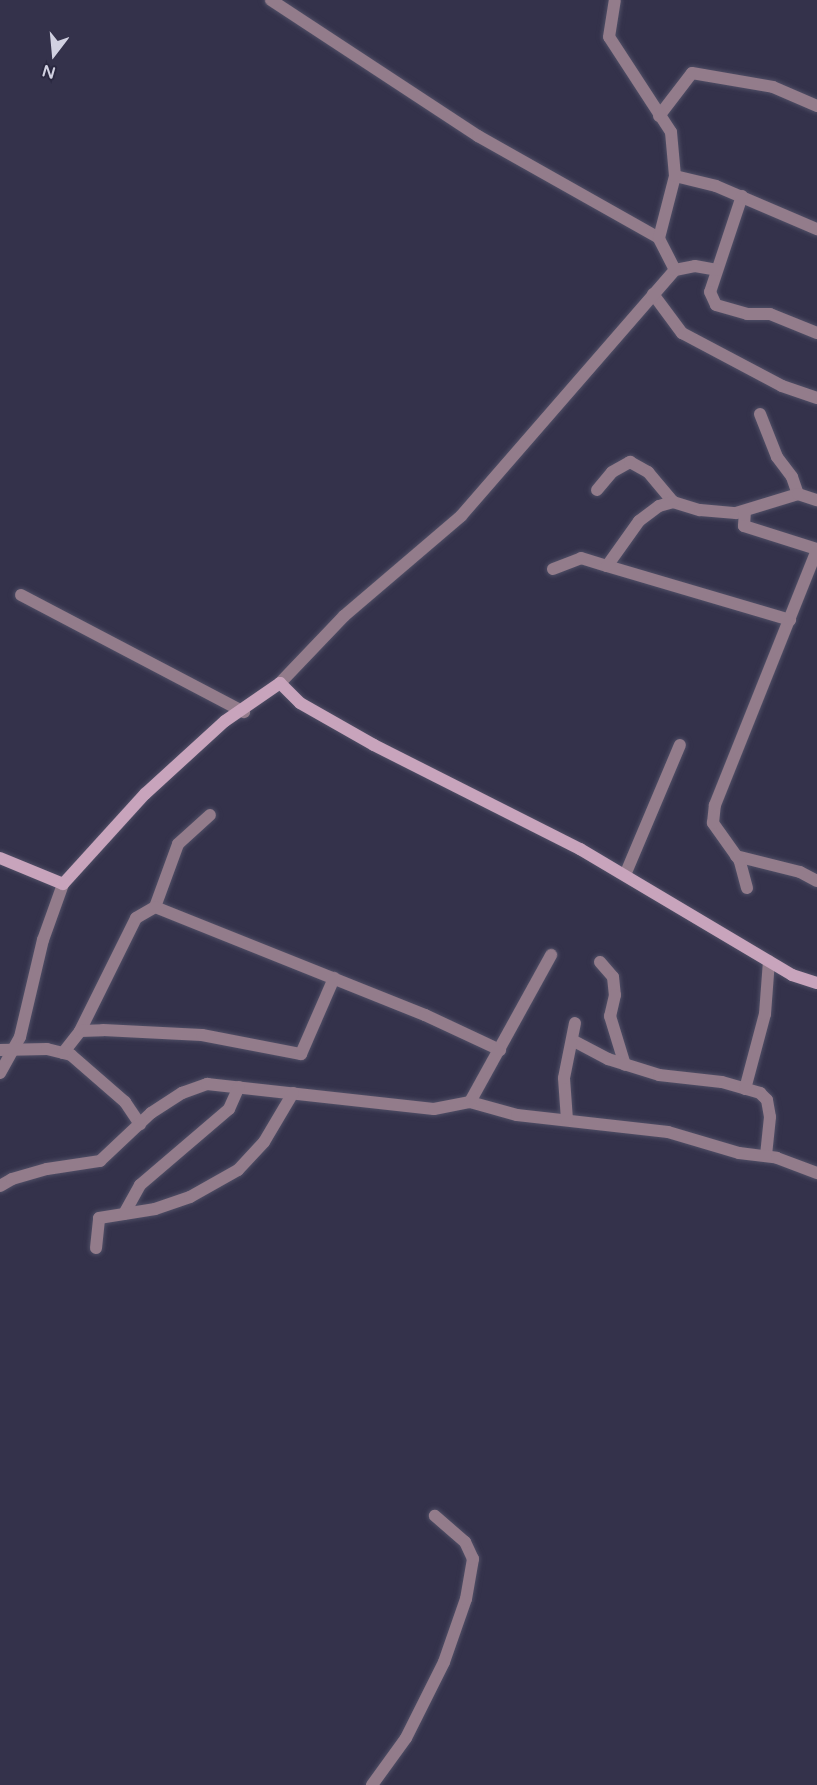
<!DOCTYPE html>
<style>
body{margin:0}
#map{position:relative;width:817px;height:1785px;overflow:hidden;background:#34324b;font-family:"Varela Round",sans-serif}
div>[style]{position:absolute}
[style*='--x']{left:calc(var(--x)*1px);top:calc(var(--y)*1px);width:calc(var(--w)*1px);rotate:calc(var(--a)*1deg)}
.roads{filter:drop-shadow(0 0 2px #504f66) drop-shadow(0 0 2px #504f66)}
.street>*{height:12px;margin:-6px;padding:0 6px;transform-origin:6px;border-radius:6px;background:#937c8b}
.secondary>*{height:12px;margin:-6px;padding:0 6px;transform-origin:6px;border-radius:6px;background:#c8a4bc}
span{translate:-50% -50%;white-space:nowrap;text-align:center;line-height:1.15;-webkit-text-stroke:6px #2a2840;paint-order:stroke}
.north{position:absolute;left:24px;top:24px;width:60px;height:60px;-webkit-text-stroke:4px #2a2840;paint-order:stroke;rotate:196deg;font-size:16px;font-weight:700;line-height:24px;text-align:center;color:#d1d1e1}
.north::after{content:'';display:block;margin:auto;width:21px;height:27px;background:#d1d1e1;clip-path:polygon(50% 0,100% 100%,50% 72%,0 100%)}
</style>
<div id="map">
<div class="roads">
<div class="street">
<div style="--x:271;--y:0;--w:248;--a:33.3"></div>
<div style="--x:478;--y:136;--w:208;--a:29.4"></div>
<div style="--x:659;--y:116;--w:54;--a:-52.5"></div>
<div style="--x:692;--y:73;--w:82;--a:9.8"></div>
<div style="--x:773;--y:87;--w:48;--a:23.4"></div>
<div style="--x:675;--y:176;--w:42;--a:13.7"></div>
<div style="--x:716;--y:186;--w:110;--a:23.1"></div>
<div style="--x:742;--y:196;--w:101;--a:108.4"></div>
<div style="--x:710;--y:292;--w:14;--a:65"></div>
<div style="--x:716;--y:305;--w:32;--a:16"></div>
<div style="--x:747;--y:314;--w:23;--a:0"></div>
<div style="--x:770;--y:314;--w:51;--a:22"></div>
<div style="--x:675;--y:270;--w:20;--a:-11"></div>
<div style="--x:695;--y:266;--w:22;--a:10"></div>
<div style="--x:653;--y:294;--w:49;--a:53.4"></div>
<div style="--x:682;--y:333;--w:113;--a:27.9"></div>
<div style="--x:782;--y:386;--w:37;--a:19"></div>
<div style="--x:760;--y:414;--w:46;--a:68.4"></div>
<div style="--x:777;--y:457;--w:25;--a:53"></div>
<div style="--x:792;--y:477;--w:18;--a:71"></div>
<div style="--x:597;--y:490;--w:23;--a:-50"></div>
<div style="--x:612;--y:472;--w:21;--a:-29"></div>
<div style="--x:630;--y:462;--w:21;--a:29"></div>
<div style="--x:648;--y:472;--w:39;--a:50"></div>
<div style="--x:673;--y:502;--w:28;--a:17"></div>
<div style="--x:700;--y:510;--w:36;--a:5"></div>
<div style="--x:736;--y:513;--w:65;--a:-17"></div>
<div style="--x:798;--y:494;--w:20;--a:18"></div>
<div style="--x:745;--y:511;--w:15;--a:94"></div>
<div style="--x:744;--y:526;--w:77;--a:17.5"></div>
<div style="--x:607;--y:566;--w:191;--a:16.4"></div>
<div style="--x:553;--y:569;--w:30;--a:-21"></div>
<div style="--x:581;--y:558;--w:27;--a:17"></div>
<div style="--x:607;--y:566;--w:55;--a:-54.6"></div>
<div style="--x:639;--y:521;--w:25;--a:-37"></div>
<div style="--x:659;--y:506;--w:15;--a:-16"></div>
<div style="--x:21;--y:595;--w:252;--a:27.7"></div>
<div style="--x:280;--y:683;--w:93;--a:-46.3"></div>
<div style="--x:344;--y:616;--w:154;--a:-40.5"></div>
<div style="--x:461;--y:516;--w:326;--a:-49"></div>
<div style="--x:675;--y:270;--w:36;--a:-117"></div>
<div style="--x:659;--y:238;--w:64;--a:-75.5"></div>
<div style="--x:675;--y:176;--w:44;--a:-95.2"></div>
<div style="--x:671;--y:132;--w:113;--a:-123.1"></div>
<div style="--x:609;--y:37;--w:37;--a:-81"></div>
<div style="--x:736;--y:856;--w:66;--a:14"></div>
<div style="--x:800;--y:872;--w:19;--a:28"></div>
<div style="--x:625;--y:875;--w:141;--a:-67.1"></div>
<div style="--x:747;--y:888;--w:28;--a:-105"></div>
<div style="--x:740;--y:861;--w:47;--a:-125.4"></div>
<div style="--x:713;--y:823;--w:18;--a:-84"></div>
<div style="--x:715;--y:805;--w:275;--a:-68.2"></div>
<div style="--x:155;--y:907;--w:67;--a:-69.9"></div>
<div style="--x:178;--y:844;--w:43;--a:-42.2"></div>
<div style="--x:600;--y:962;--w:20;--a:49"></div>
<div style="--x:613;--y:977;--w:18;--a:84"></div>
<div style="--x:615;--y:995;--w:22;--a:103"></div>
<div style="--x:610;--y:1016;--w:51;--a:73"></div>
<div style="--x:80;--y:1031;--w:126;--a:-63.6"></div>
<div style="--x:136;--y:918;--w:22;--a:-30"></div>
<div style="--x:155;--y:907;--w:291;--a:21.8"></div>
<div style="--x:425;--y:1015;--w:83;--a:25"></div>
<div style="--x:572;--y:1040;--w:41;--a:27.8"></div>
<div style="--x:608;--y:1059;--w:53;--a:17.4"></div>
<div style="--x:659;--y:1075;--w:63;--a:6.3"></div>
<div style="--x:722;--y:1082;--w:40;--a:16"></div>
<div style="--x:760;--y:1093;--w:10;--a:45"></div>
<div style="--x:767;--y:1100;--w:17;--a:80"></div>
<div style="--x:770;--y:1117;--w:39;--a:96"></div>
<div style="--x:0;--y:1050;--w:47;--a:-1.2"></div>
<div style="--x:47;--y:1049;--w:25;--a:14"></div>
<div style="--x:71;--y:1055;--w:72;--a:41"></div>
<div style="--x:125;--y:1102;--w:27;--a:56"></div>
<div style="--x:63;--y:1053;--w:28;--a:-52"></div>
<div style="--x:80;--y:1031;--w:23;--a:-2"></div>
<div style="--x:103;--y:1030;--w:99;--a:2.9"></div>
<div style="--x:202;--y:1035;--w:101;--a:10.9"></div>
<div style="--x:301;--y:1054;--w:83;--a:-66.5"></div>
<div style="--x:0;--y:1073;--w:41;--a:-60.9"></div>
<div style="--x:20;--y:1037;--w:100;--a:-76.7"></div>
<div style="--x:43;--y:940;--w:59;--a:-70.3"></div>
<div style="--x:745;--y:1089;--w:78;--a:-75.1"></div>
<div style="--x:765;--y:1014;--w:53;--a:-85.7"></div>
<div style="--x:470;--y:1102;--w:49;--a:15.5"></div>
<div style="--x:517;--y:1115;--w:152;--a:6.4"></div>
<div style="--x:668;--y:1132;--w:74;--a:16.5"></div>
<div style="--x:739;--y:1153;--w:38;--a:7"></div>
<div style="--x:777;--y:1158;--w:43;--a:20.6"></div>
<div style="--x:567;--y:1120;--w:42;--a:-94.1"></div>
<div style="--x:564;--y:1078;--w:56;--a:-78.7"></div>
<div style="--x:0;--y:1186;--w:14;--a:-30"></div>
<div style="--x:12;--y:1179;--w:36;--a:-16"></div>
<div style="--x:47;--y:1169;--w:54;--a:-8.6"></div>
<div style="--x:100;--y:1161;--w:70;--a:-43.3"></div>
<div style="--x:151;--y:1113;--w:37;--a:-33"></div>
<div style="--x:182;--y:1093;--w:27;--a:-20"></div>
<div style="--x:207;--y:1084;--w:228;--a:6.3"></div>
<div style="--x:434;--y:1109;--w:37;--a:-11"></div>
<div style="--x:470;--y:1102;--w:168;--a:-61.1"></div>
<div style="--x:124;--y:1214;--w:33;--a:-61"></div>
<div style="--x:140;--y:1185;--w:117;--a:-40.5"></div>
<div style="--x:229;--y:1109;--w:24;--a:-66"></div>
<div style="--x:96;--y:1248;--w:30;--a:-84"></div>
<div style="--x:99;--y:1218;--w:57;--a:-9.1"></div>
<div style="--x:155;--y:1209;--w:37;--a:-19"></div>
<div style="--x:190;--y:1197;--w:55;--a:-29.4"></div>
<div style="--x:238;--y:1170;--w:38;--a:-47"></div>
<div style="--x:264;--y:1142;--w:57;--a:-59.4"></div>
<div style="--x:372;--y:1785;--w:58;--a:-54.1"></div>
<div style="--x:406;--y:1738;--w:85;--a:-63.4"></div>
<div style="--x:444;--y:1662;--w:67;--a:-70.8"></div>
<div style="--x:466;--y:1599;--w:41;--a:-80.1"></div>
<div style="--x:473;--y:1559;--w:19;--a:-115"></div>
<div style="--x:465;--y:1542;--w:40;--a:-139"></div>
</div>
<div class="secondary">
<div style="--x:0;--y:858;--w:68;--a:22.4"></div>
<div style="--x:63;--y:884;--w:122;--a:-47.7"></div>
<div style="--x:145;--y:794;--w:108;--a:-42.4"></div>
<div style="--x:225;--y:721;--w:67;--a:-34.6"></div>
<div style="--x:280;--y:683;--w:28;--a:45"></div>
<div style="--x:300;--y:703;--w:85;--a:29.6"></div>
<div style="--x:374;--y:745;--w:231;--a:26.8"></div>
<div style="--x:580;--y:849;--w:247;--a:30.7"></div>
<div style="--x:792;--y:975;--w:26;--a:18"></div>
</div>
</div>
<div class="north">N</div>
</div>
